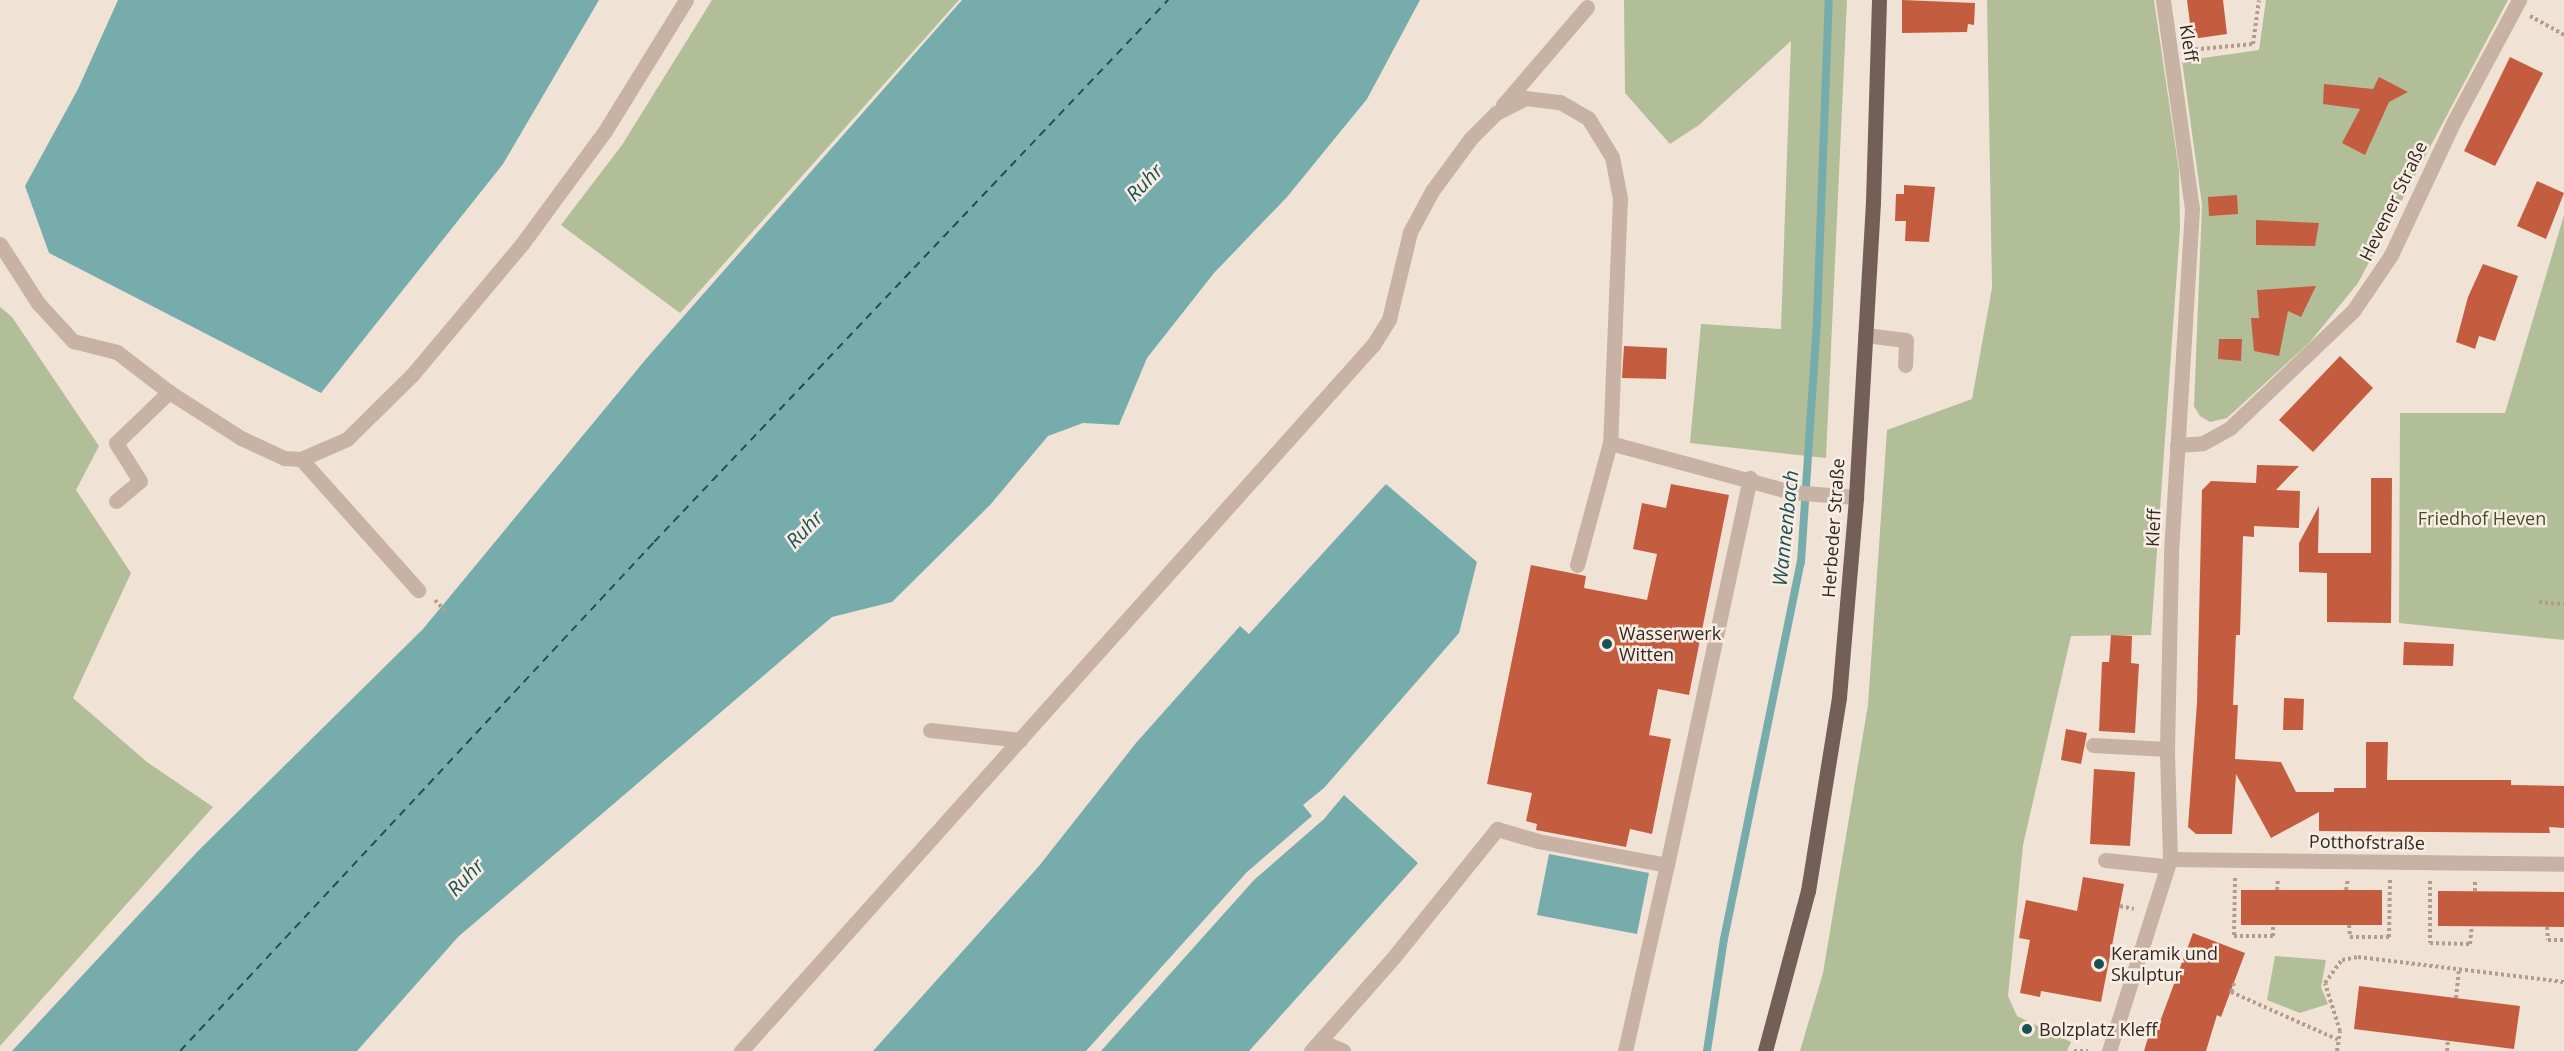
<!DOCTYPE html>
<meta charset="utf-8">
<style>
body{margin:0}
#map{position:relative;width:2564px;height:1051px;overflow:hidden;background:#f0e3d6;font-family:"Open Sans",sans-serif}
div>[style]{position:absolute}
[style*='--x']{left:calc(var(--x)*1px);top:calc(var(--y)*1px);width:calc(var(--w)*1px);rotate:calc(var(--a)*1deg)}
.green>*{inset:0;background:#b2be97}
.water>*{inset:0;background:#76acac}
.stream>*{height:8px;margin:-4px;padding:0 4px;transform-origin:4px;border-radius:4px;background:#76acac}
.ferry>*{height:1.5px;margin-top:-0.75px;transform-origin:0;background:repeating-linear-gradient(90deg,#1c5153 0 8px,transparent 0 14px)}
.building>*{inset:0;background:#c45c40}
.path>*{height:4px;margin-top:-2px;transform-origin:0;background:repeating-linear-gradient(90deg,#b39c8d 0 3px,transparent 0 6px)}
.minor>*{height:15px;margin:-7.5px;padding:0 7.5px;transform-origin:7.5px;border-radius:7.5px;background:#c7b2a3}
.major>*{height:15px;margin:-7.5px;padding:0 7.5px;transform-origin:7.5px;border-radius:7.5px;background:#745f56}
.dots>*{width:16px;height:16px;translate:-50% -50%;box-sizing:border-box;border:3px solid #f8ede2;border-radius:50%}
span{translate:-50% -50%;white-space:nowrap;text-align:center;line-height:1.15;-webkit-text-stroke:5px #f8ede2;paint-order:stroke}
.street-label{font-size:18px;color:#322925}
.park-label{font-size:18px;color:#435029}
.poi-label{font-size:18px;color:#322925}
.left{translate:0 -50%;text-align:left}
.water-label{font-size:20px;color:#1c5153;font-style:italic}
</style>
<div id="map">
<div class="green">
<div style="clip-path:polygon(712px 0,959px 0,680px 313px,561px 225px,622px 145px)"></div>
<div style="clip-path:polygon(1624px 0,1847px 0,1826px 458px,1690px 443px,1701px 324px,1781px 329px,1791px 41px,1699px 125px,1670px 144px,1625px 93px)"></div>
<div style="clip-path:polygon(1987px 0,2154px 0,2179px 171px,2180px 229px,2151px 635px,2071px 636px,2023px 845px,2008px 996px,2017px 1016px,2071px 1042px,2067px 1051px,1800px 1051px,1823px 973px,1868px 705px,1887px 430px,1972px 399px,1992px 288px)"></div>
<div style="clip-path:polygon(2266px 0,2508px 0,2358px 283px,2310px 342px,2227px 418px,2210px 422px,2200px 416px,2194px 406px,2202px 205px,2182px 61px,2259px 50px)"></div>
<div style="clip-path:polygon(2564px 215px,2564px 640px,2399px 623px,2400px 413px,2505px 413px)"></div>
<div style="clip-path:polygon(0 307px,12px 317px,99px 446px,76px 490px,131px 573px,73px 698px,147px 762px,213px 807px,0 1046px)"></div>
<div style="clip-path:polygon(2275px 956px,2326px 960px,2321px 987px,2328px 1004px,2300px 1013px,2267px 1000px)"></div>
</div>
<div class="water">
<div style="clip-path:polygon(118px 0,599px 0,503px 164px,321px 393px,49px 253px,25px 186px,78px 89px)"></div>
<div style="clip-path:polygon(962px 0,1420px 0,1367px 99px,1287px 197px,1214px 273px,1147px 358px,1119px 425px,1083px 423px,1048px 436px,990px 505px,892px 602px,832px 617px,458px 937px,357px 1051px,12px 1051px,199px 850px,423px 629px,646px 359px)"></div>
<div style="clip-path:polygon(1386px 484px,1477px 562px,1459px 633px,1324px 788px,1303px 805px,1312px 816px,1247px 872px,1086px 1051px,873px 1051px,1039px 866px,1136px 743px,1240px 626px,1249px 634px)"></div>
<div style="clip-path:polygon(1344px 795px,1418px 863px,1249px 1051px,1101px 1051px,1254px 880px,1324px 819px)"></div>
<div style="clip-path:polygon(1549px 854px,1649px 873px,1637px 934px,1537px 915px)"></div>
</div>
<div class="stream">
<div style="--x:1707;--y:1051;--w:113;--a:-81.4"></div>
<div style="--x:1724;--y:939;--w:385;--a:-78.5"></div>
<div style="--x:1801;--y:562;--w:243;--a:-86.2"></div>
<div style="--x:1817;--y:320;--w:320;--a:-87.9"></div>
</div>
<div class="ferry">
<div style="--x:180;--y:1051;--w:696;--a:-47.04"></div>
<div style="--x:654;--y:542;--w:747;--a:-46.52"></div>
</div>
<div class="building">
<div style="clip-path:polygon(1902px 0,1975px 3px,1974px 25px,1968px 24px,1967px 32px,1902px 33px)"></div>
<div style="clip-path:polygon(2187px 0,2223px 0,2227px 34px,2192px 39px)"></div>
<div style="clip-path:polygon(2510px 57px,2543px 73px,2495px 166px,2464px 151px)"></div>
<div style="clip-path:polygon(2379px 77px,2408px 92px,2389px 102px,2365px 155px,2342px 143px,2360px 109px,2323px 104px,2324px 84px,2373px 89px)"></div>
<div style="clip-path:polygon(2537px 181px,2564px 193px,2546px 239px,2517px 226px)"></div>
<div style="clip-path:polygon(1904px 185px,1935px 187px,1929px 242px,1905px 241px,1906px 221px,1895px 221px,1896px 194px,1904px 194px)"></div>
<div style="clip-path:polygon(2237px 195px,2238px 214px,2209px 216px,2208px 197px)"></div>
<div style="clip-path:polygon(2256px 220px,2319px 223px,2315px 246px,2256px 245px)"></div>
<div style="clip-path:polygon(2483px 264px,2518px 276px,2495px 341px,2479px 336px,2475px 349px,2456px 342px,2468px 297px)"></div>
<div style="clip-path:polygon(2316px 286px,2301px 317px,2288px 311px,2279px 356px,2254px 351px,2251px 318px,2259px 318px,2257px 290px)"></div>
<div style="clip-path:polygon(2219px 339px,2242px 339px,2241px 361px,2218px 359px)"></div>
<div style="clip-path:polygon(1624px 346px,1667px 348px,1666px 379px,1622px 378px)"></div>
<div style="clip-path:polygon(2340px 356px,2373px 388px,2313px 452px,2279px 420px)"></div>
<div style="clip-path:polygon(2257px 465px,2299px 466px,2276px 490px,2300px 491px,2299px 528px,2254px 526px,2254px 537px,2243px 536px,2240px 635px,2236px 635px,2233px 705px,2238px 705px,2235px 759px,2281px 762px,2296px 792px,2334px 792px,2334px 788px,2366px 788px,2366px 742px,2388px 742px,2387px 780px,2511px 780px,2511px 785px,2564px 786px,2564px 828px,2549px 827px,2550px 833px,2319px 831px,2319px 812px,2271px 838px,2236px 774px,2232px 834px,2196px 834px,2188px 827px,2197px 703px,2202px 490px,2211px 481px,2256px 483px)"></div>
<div style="clip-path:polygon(2371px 478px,2392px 478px,2391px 623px,2327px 622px,2327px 573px,2299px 572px,2299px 543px,2319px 506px,2318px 553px,2371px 553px)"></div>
<div style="clip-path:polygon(1671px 484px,1729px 495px,1689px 695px,1658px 689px,1649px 735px,1671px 739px,1652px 834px,1630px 829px,1626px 847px,1536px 830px,1537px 824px,1526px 821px,1532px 793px,1487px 784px,1531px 565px,1586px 576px,1584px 588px,1647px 600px,1657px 554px,1633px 549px,1642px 503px,1666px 508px)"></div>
<div style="clip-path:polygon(2111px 635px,2132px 636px,2131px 663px,2139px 664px,2135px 733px,2099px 731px,2102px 662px,2109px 662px)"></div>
<div style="clip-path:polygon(2404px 642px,2454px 644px,2453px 666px,2403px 665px)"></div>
<div style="clip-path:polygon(2284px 698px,2304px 699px,2303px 730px,2283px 730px)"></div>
<div style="clip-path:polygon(2066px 729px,2087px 733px,2081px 764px,2061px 760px)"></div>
<div style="clip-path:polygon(2094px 769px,2135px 772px,2130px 846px,2090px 844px)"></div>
<div style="clip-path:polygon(2083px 877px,2124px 884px,2101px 1002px,2041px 991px,2040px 997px,2020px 993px,2030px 940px,2019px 938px,2026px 900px,2077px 911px)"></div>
<div style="clip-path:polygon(2241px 890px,2382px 890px,2382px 925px,2241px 925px)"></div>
<div style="clip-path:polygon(2438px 891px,2564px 892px,2564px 927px,2438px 926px)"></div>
<div style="clip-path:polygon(2193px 933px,2245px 953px,2221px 1017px,2217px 1015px,2206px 1051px,2144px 1051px,2152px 1025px,2158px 1027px)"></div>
<div style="clip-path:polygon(2359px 986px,2520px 1006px,2514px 1049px,2354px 1029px)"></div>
</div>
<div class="path">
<div style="--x:2530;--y:16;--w:39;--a:29"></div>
<div style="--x:2189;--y:50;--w:64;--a:-5.4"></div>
<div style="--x:2253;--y:44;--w:44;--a:-82.2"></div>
<div style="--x:435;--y:600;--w:19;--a:47"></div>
<div style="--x:2539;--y:602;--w:25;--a:5"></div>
<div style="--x:2235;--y:878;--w:58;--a:91"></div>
<div style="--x:2234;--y:936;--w:39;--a:0"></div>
<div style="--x:2273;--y:936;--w:11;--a:-90"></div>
<div style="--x:2430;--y:881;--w:62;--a:90"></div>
<div style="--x:2430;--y:943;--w:40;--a:1.4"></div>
<div style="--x:2470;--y:944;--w:18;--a:-84"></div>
<div style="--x:2277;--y:890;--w:11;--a:-85"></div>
<div style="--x:2346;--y:890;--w:11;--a:-80"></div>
<div style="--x:2475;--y:891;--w:11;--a:-90"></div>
<div style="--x:2120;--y:906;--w:14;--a:12"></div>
<div style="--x:2349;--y:925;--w:12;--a:85"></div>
<div style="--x:2350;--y:937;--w:39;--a:0"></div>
<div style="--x:2389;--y:937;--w:57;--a:-89"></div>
<div style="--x:2547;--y:927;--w:13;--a:86"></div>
<div style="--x:2548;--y:940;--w:16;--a:0"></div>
<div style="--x:2234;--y:983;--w:9;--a:108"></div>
<div style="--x:2231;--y:992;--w:118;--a:24"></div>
<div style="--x:2456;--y:998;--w:27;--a:-84"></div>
<div style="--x:2074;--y:1051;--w:14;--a:0"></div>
<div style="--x:2337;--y:1051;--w:20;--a:-81"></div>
<div style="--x:2340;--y:1031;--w:50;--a:-107.4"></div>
<div style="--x:2325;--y:983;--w:29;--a:-54"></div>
<div style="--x:2342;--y:960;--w:16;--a:-11"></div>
<div style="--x:2358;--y:957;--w:208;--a:6.9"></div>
<div style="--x:2447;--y:1051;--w:11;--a:-85"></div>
</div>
<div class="minor">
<div style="--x:1503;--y:105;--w:129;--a:-49.4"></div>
<div style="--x:0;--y:244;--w:70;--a:57.2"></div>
<div style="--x:38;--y:303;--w:52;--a:47.4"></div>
<div style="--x:73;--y:341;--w:45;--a:14"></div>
<div style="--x:117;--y:352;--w:66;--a:37.6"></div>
<div style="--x:169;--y:392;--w:85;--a:32.6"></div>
<div style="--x:241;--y:438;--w:47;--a:24.9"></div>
<div style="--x:284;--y:458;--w:17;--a:3"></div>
<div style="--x:301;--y:459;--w:50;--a:-23.5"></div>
<div style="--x:347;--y:439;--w:91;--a:-44.6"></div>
<div style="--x:412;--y:375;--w:171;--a:-50"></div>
<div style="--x:522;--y:244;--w:140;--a:-53.7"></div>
<div style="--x:605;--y:131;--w:154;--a:-58.3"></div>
<div style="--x:1865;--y:335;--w:41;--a:7"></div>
<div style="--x:1906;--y:340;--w:25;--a:92"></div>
<div style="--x:2177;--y:445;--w:26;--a:-4"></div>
<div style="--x:2203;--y:443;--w:31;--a:-29"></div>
<div style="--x:2230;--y:428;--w:170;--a:-43.6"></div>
<div style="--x:2353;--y:311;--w:68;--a:-55.8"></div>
<div style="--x:2391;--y:255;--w:146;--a:-64.8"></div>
<div style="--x:2453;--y:123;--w:140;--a:-61.8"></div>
<div style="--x:301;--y:459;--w:176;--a:48.2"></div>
<div style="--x:116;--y:501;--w:31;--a:-40"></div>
<div style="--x:140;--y:481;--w:45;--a:-122.3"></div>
<div style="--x:116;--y:443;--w:74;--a:-43.9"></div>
<div style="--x:1577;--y:565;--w:126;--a:-74.9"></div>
<div style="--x:930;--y:730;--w:91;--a:6.3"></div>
<div style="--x:2093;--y:745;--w:74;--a:3.1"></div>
<div style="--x:2170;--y:859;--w:394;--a:0.7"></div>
<div style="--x:2105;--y:860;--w:59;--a:5.8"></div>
<div style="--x:1320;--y:1041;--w:25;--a:23"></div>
<div style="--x:741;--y:1051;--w:948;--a:-48.17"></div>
<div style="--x:1373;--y:345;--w:31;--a:-58"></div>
<div style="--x:1389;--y:319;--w:89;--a:-76.4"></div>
<div style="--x:1410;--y:232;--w:47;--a:-61.8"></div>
<div style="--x:1432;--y:191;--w:66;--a:-53.7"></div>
<div style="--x:1471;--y:138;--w:35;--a:-45"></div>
<div style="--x:1496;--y:113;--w:33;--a:-27"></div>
<div style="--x:1525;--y:98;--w:35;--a:7"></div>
<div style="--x:1560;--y:102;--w:32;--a:30"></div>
<div style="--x:1588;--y:118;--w:46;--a:58.4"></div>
<div style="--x:1612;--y:157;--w:42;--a:79"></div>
<div style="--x:1620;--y:198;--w:245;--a:92.3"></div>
<div style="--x:1610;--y:443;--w:188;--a:15.1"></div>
<div style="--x:1791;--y:492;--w:65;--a:4.4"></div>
<div style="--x:1311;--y:1051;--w:124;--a:-48.6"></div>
<div style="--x:1393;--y:958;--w:166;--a:-51.1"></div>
<div style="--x:1497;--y:829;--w:43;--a:16.3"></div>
<div style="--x:1538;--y:841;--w:131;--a:10.5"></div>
<div style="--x:1667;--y:865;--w:396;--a:-77.9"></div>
<div style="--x:1625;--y:1051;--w:191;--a:-77.3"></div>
<div style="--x:2109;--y:1051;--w:201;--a:-72.4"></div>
<div style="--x:2170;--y:859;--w:110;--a:-91.6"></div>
<div style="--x:2167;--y:749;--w:197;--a:-88.8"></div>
<div style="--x:2171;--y:552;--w:344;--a:-86.5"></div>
<div style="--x:2192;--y:209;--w:211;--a:-97.9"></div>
</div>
<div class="major">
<div style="--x:1765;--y:1051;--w:166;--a:-75"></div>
<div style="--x:1808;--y:891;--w:196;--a:-80.9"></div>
<div style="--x:1839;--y:697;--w:201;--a:-85.1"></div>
<div style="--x:1856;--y:497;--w:295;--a:-86.7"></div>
<div style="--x:1873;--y:202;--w:202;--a:-88.3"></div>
</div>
<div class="dots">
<div style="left:1607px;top:644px;background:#1c5153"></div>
<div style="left:2099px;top:964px;background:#1c5153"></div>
<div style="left:2027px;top:1029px;background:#1c5153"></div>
</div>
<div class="street-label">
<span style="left:2189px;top:43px;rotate:81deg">Kleff</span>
<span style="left:2393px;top:201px;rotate:-64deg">Hevener Straße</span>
<span style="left:1833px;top:528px;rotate:-86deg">Herbeder Straße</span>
<span style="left:2153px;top:528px;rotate:-87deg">Kleff</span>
<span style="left:2367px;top:842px;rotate:1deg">Potthofstraße</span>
</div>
<div class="park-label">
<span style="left:2482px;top:518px">Friedhof Heven</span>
</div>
<div class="poi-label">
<span class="left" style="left:1619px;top:644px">Wasserwerk<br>Witten</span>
<span class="left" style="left:2111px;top:964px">Keramik und<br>Skulptur</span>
<span class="left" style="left:2039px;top:1029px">Bolzplatz Kleff</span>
</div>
<div class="water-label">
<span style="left:1144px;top:182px;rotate:-46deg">Ruhr</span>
<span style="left:1785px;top:528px;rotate:-84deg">Wannenbach</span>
<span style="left:804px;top:529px;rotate:-46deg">Ruhr</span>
<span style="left:465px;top:877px;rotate:-46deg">Ruhr</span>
</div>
</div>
